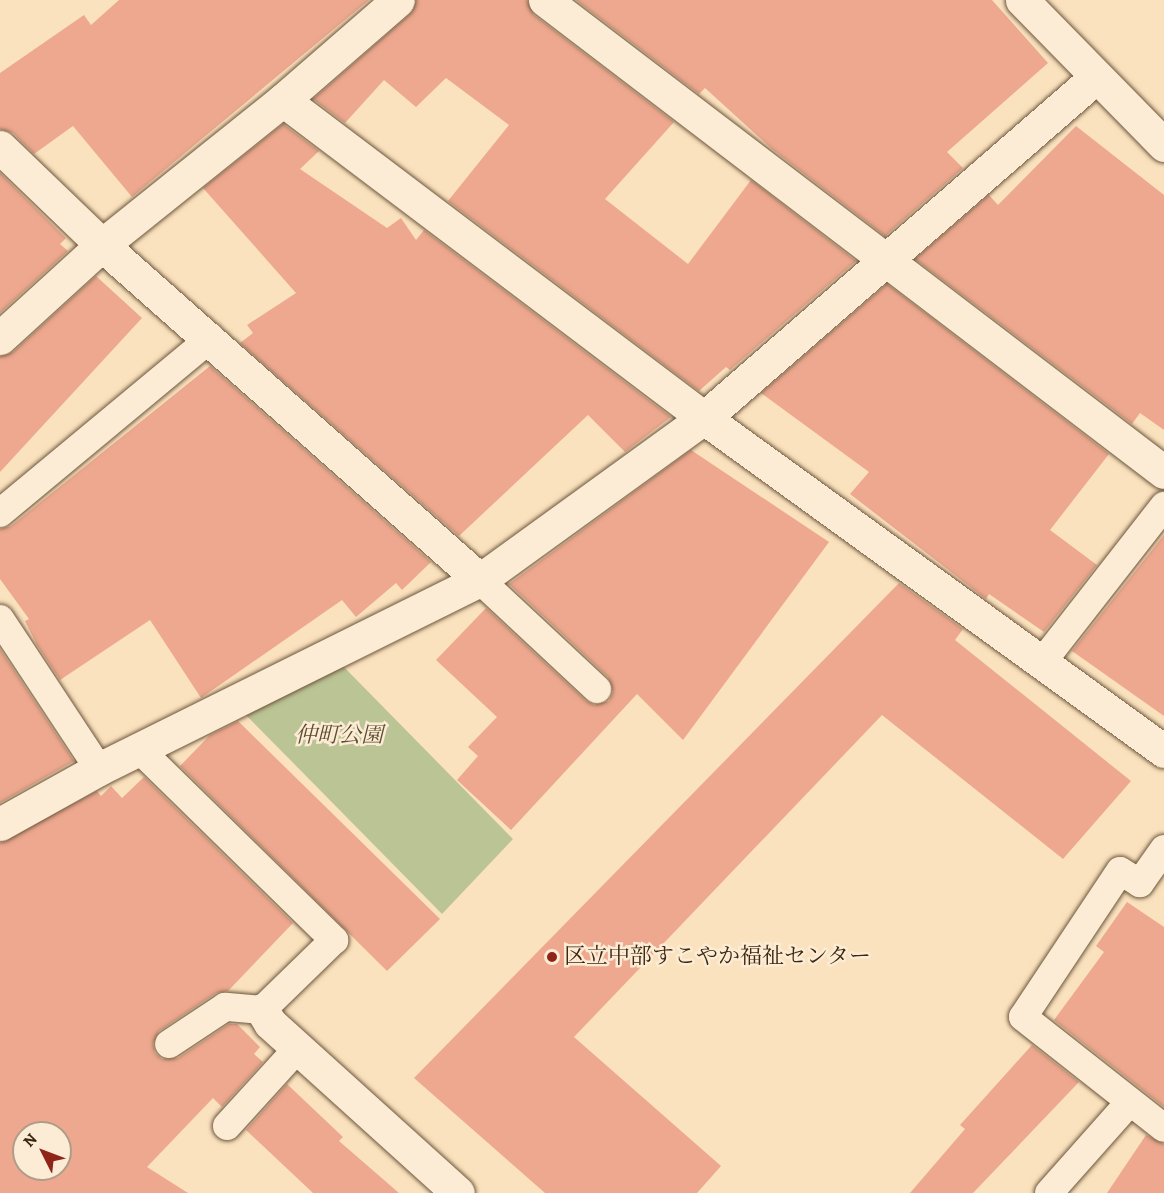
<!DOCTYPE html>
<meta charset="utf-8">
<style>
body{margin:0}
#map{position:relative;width:1164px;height:1193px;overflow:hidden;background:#fbe2be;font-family:Alegreya,"Noto Serif JP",serif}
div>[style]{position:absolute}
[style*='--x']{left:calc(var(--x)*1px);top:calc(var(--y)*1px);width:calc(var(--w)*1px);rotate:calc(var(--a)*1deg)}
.green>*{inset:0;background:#bbc494}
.building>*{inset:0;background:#eda88f}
.roads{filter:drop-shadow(0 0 2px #6c563c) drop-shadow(0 0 2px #6c563c)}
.service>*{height:28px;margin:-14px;padding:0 14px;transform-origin:14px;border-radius:14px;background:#fcecd5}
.minor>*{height:33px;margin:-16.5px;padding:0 16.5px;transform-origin:16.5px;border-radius:16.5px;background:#fcecd5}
.dots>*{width:16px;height:16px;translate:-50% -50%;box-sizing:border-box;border:3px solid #fcecd5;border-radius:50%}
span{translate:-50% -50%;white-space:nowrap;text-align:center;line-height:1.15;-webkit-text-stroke:5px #fcecd5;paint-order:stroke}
.park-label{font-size:22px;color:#5c4e32;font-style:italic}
.poi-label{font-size:22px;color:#3d2711}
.left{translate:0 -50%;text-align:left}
.north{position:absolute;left:12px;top:1121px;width:60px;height:60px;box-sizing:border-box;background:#fcecd5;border:2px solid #b09d87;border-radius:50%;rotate:312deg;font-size:16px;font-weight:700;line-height:24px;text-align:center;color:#3d2711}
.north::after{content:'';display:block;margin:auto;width:21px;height:27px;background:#8f2418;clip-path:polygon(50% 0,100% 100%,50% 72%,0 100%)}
</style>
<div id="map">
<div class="green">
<div style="clip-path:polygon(339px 662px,513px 839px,442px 914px,244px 713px)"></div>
</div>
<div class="building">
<div style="clip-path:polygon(119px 0,369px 0,132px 197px,73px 126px,34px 154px,13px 133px,0 129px,0 73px,84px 15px,91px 25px)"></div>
<div style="clip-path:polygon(416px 0,527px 0,534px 15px,674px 122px,605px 199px,688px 264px,751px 180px,856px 261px,730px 370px,726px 367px,699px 391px,448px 201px,509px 125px,446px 78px,416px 107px,384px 80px,345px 123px,313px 99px,410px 14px)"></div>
<div style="clip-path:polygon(576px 0,992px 0,1048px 63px,947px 152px,963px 168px,885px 236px,772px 149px,705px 88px,699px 94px)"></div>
<div style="clip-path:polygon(283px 124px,319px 151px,300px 169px,387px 228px,401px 218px,416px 240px,424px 230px,671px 417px,625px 452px,588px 415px,459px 536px,240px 343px,253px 333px,247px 325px,296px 293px,203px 188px)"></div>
<div style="clip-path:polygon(1076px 126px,1164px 195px,1164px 430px,1140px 413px,1132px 424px,915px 259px,989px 195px,998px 205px)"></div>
<div style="clip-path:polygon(0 173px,66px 238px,60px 244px,68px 251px,0 313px)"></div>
<div style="clip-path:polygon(96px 276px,142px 318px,0 472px,0 356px,13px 352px)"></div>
<div style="clip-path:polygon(887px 284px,1109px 454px,1050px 530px,1097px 565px,1044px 632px,989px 594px,986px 599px,850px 494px,869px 472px,761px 393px)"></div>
<div style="clip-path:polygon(210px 366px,431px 562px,402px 590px,396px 583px,356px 617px,342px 600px,201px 698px,150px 620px,60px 680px,37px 645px,25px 621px,29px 619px,0 579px,0 529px,11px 526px)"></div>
<div style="clip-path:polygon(691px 450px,829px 542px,683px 740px,637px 694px,511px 830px,457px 780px,478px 756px,468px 747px,497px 717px,436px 660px,486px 608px,586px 701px,594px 705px,609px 701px,613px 692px,608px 677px,509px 584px)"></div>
<div style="clip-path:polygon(1164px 535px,1164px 716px,1072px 651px)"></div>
<div style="clip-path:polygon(899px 583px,963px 629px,955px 640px,1131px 781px,1063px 859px,882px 715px,574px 1037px,721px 1166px,697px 1193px,545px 1193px,414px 1078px)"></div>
<div style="clip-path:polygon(0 649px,74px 761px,0 803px)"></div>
<div style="clip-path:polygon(238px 721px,440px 919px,387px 971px,180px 766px,210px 735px)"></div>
<div style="clip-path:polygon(evenodd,144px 777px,293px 923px,228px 991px,216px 993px,159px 1031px,153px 1044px,155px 1053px,162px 1059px,178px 1058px,229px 1024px,237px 1024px,260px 1047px,254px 1054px,263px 1062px,222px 1107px,213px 1098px,147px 1167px,188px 1193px,0 1193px,0 843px,97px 791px,101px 796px,111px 786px,122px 798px,144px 777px,24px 1133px,60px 1133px,60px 1169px,24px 1169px,24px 1133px)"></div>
<div style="clip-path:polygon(1127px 902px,1164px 927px,1164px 1107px,1054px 1020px,1104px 952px,1096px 946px)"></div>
<div style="clip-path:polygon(1032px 1045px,1079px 1082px,973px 1193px,910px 1193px,965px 1129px,960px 1125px)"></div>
<div style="clip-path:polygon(287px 1084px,343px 1137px,339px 1141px,399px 1193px,313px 1193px,246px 1130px)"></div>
<div style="clip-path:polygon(1146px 1135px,1164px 1144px,1164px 1193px,1107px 1193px)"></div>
</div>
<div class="roads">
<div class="service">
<div style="--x:0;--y:513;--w:274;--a:-39.7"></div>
<div style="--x:480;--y:580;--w:160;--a:43"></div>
<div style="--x:0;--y:619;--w:180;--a:56.6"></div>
<div style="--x:1043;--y:661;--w:197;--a:-52"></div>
<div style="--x:140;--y:750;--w:272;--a:44.4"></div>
<div style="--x:334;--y:940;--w:100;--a:135.8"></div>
<div style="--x:262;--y:1010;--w:37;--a:-175"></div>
<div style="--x:225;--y:1007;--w:67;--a:146.5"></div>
<div style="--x:1164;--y:849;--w:42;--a:125.2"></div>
<div style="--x:1140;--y:883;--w:23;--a:-149"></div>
<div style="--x:1120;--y:871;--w:175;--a:123.6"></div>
<div style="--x:1023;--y:1017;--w:179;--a:38.2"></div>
<div style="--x:227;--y:1126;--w:105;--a:-47.7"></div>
<div style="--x:1049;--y:1193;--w:120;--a:-48.4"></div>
</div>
<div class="minor">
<div style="--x:545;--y:0;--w:778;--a:37.33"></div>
<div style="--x:1022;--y:0;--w:203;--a:45.6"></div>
<div style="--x:283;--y:100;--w:528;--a:37.07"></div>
<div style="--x:704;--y:418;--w:568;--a:35.9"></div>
<div style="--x:0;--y:147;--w:141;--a:43.9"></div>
<div style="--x:102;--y:245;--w:505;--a:41.55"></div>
<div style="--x:0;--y:338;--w:138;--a:-42.4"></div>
<div style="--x:102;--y:245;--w:232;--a:-38.7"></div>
<div style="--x:283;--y:100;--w:152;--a:-41"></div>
<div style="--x:0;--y:824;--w:113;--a:-29.1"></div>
<div style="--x:99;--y:769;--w:425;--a:-26.4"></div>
<div style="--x:480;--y:580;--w:276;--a:-35.9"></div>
<div style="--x:704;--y:418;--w:518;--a:-41.01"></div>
<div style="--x:262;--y:1010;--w:15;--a:58"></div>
<div style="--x:270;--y:1023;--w:253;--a:42.1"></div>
</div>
</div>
<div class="dots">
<div style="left:552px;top:957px;background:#8f2418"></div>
</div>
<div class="park-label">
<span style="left:339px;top:736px">仲町公園</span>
</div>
<div class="poi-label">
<span class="left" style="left:564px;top:957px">区立中部すこやか福祉センター</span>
</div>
<div class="north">N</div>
</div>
